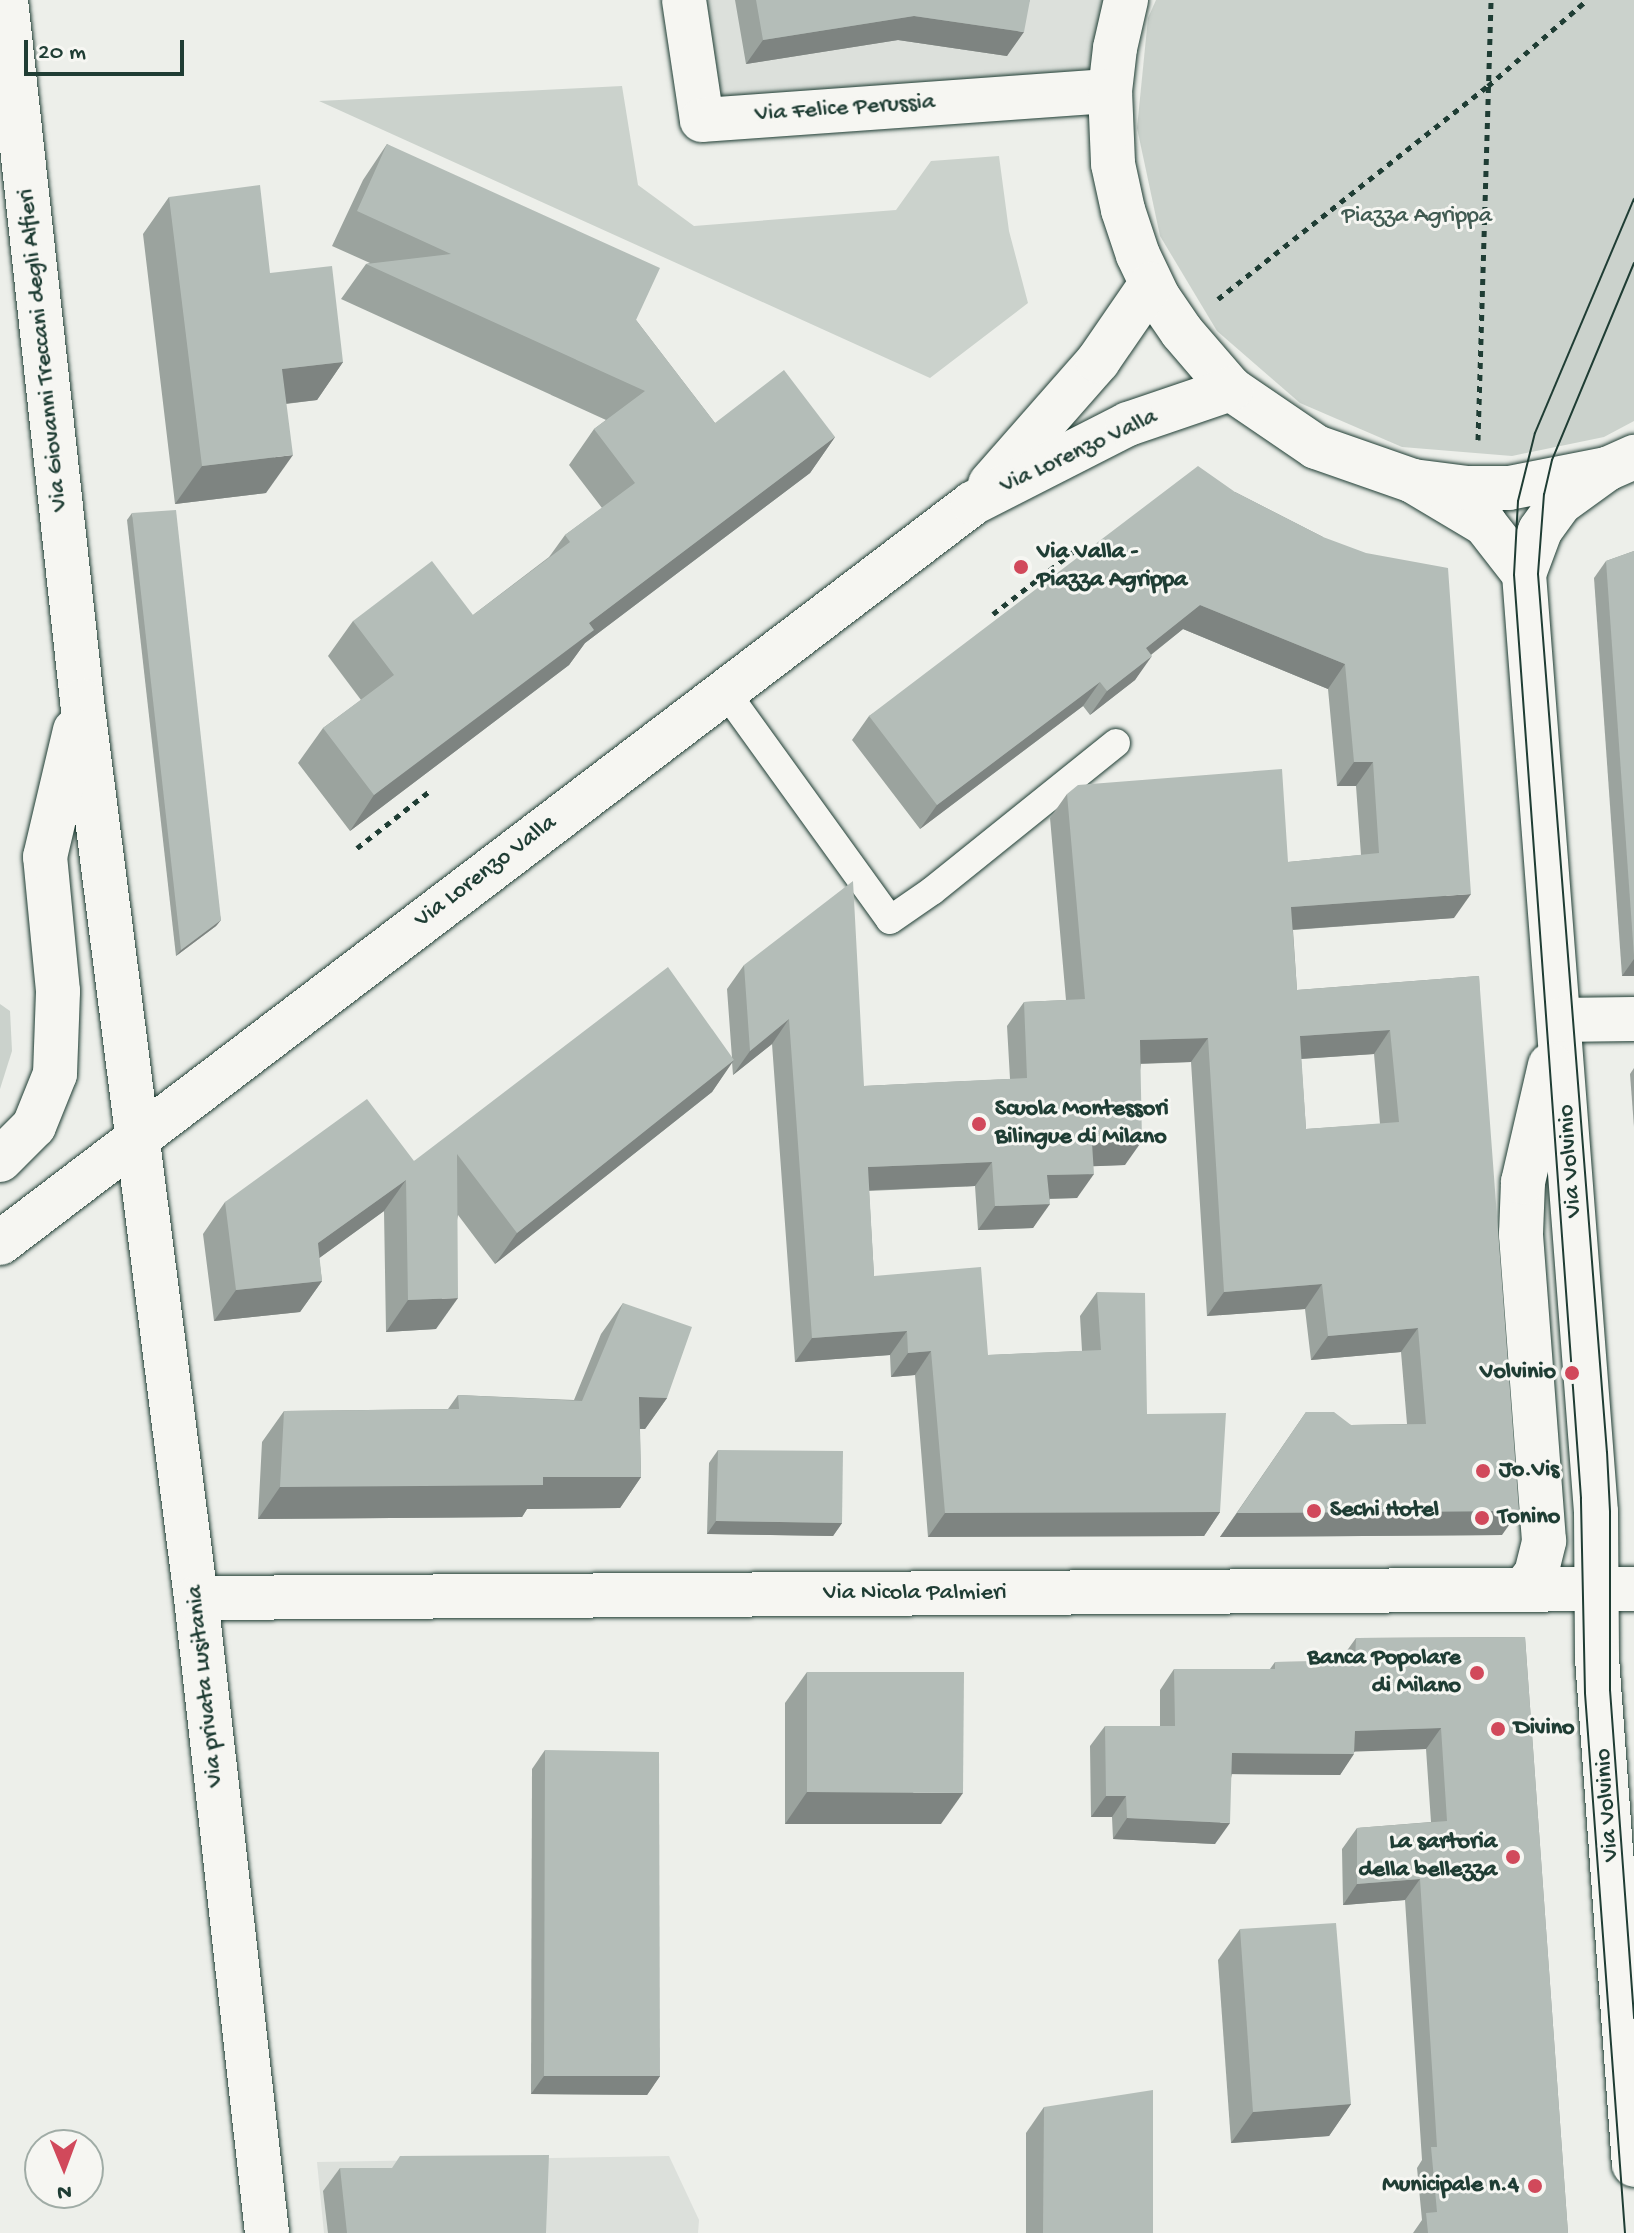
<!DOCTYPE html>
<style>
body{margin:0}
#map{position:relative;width:1634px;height:2233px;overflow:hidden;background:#edefea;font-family:"Gochi Hand",sans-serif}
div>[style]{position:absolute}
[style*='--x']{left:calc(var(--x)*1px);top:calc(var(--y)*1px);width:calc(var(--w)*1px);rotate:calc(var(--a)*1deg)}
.built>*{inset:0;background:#dce0db}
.green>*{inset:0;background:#cbd2cc}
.path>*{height:5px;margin-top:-2.5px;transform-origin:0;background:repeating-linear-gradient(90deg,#1f3d34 0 6px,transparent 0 12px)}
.roads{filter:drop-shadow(0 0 2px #1f3d34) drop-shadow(0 0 2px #1f3d34)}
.lane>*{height:28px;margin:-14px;padding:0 14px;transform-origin:14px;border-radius:14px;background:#f6f6f2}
.street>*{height:44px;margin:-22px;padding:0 22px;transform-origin:22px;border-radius:22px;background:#f6f6f2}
.secondary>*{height:44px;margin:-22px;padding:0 22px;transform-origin:22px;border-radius:22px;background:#f6f6f2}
.tram>*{height:2px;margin:-1px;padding:0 1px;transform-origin:1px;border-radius:1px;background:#1f3d34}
.wall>*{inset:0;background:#9ba39e}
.shaded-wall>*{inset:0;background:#7e8481}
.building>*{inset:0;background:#b4bdb8}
.dots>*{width:22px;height:22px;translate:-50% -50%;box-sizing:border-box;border:4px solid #f6f6f2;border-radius:50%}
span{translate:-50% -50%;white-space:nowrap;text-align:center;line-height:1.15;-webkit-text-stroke:6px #f6f6f2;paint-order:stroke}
.street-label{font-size:24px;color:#1f3d34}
.park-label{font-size:24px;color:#415b52}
.poi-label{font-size:24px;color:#1f3d34;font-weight:700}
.left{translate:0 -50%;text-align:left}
.right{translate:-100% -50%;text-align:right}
.north{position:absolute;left:24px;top:2129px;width:80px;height:80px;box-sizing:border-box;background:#f6f6f2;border:2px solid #a0aca6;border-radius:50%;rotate:179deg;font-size:22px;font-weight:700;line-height:32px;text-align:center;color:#1f3d34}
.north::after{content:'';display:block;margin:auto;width:28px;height:36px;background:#d1495b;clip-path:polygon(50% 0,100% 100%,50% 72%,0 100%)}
.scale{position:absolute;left:24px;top:40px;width:160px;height:36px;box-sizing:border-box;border:4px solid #1f3d34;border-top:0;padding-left:10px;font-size:24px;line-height:28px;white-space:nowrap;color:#1f3d34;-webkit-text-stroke:6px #f6f6f2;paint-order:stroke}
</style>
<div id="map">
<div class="built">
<div style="clip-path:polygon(684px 0,1126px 0,1110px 91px,702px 120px)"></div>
<div style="clip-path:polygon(669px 2156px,699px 2220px,698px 2233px,324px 2233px,317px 2162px)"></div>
</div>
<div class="green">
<div style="clip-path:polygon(1156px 0,1634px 0,1634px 421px,1604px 437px,1512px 456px,1402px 447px,1300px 403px,1217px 331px,1160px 236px,1137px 128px,1148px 18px)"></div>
<div style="clip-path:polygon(622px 86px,638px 185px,694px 226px,896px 210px,931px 161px,999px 156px,1009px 231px,1028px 303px,930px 378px,319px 101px)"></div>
<div style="clip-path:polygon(0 1004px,10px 1011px,12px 1051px,0 1089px)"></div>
</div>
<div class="path">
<div style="--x:1218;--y:299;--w:344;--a:-38.3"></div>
<div style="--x:1488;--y:86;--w:131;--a:-41"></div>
<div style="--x:1478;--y:440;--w:440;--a:-88.3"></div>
<div style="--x:993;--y:614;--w:108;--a:-37.8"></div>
<div style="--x:357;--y:848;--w:94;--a:-38.1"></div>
</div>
<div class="roads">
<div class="lane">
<div style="--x:725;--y:691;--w:282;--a:54.2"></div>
<div style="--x:890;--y:920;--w:51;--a:-34.6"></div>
<div style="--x:932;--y:891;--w:236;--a:-38.8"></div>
</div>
<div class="street">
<div style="--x:6;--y:0;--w:705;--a:83.81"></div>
<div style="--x:82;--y:701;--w:904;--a:82.76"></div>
<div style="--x:196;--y:1598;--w:639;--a:83.62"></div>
<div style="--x:684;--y:0;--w:121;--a:81.5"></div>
<div style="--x:702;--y:120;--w:409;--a:-4.1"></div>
<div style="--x:1607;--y:469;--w:58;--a:144.1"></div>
<div style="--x:1560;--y:503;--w:34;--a:126"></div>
<div style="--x:1540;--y:531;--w:46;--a:110.4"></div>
<div style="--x:1524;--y:574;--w:941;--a:85.61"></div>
<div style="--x:1596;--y:1512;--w:146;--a:89.6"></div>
<div style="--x:1597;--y:1658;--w:508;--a:85.83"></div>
<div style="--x:1413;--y:481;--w:84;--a:30.8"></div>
<div style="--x:1485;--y:524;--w:63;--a:52"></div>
<div style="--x:1560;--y:1020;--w:74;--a:-0.8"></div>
<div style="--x:0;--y:1160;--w:48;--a:-45"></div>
<div style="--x:34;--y:1126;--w:56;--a:-68"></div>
<div style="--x:55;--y:1074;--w:83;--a:-87.9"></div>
<div style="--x:58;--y:991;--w:135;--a:-95.5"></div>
<div style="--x:45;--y:857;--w:130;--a:-76.7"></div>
<div style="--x:1523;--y:1590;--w:21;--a:-51"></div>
<div style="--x:1536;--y:1574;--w:34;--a:-76"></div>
<div style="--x:1544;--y:1541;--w:308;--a:-94.3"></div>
<div style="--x:1521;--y:1234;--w:52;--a:-87.8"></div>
<div style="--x:1523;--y:1182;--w:120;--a:-77"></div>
<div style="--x:196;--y:1598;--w:1438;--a:-0.36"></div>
</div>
<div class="secondary">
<div style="--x:1126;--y:0;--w:49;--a:102.9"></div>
<div style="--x:1115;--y:48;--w:43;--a:96.6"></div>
<div style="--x:1110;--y:91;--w:73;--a:87.6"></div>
<div style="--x:1113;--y:164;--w:47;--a:77.7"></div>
<div style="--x:1123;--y:210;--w:47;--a:71.6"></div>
<div style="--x:1138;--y:255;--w:47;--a:64.5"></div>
<div style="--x:1158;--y:297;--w:42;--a:55.6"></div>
<div style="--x:1182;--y:332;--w:75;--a:49.3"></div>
<div style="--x:1231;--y:389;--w:103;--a:34.3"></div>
<div style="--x:1316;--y:447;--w:103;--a:19.3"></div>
<div style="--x:1413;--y:481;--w:53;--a:7.5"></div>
<div style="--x:1466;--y:488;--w:43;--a:0"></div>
<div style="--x:1509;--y:488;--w:100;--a:-11"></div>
<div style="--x:1607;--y:469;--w:30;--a:-24"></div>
<div style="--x:990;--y:484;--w:164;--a:-48.7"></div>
<div style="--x:1098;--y:361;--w:93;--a:-55.5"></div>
<div style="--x:0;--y:1243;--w:1222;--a:-37.25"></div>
<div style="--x:973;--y:503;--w:174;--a:-27"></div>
<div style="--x:1128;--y:424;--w:109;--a:-18.8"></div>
</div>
</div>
<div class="tram">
<div style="--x:1634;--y:263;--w:213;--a:112.6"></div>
<div style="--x:1552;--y:460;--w:35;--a:103"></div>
<div style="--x:1544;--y:494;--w:80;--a:94.3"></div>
<div style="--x:1538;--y:574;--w:881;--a:85.51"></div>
<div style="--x:1607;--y:1452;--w:60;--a:87.1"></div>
<div style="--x:1610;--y:1512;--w:178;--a:90"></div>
<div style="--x:1610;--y:1690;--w:329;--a:85.8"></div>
<div style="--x:1625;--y:2233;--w:541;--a:-94.24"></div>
<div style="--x:1585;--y:1693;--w:195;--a:-91.2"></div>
<div style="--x:1581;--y:1498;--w:925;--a:-94.15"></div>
<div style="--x:1514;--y:575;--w:74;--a:-86.9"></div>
<div style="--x:1518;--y:501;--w:70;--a:-76"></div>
<div style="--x:1535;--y:433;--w:254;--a:-67.1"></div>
</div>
<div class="wall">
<div style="clip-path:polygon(735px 0,1030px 0,1007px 56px,898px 40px,746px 64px)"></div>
<div style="clip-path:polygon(387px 144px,636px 320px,715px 423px,835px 437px,810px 473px,585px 643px,569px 665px,350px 831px,298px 763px,323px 728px,361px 700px,328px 656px,353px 621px,473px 615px,549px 557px,565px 535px,602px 508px,569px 465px,594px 429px,606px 420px,341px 299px,366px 264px,370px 263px,332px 246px,363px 180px)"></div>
<div style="clip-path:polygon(169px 197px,343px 362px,317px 400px,286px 404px,266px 493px,175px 504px,143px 234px)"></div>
<div style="clip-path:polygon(evenodd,1235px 492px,1323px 537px,1454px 918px,1293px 930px,1297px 990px,1479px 976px,1502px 1535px,1220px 1537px,1306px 1412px,1351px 1425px,1407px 1424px,1401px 1352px,1311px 1360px,1305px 1309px,1207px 1316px,1191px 1062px,1141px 1064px,1125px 1165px,1093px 1166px,1077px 1198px,1050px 1199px,1033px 1228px,978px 1230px,975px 1186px,869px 1191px,874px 1276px,988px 1355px,1082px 1351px,1080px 1316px,1097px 1292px,1147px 1414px,1220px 1512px,1204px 1536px,928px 1537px,915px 1375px,891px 1377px,890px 1355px,795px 1362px,772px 1044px,733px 1075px,732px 1062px,712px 1092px,495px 1264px,458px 1215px,436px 1329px,386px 1332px,384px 1211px,319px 1258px,322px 1281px,300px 1312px,214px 1321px,203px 1234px,225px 1202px,414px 1161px,732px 1058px,727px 989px,744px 965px,864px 1086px,1010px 1079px,1007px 1026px,1024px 1002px,1066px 1000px,1050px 818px,1067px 794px,1288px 862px,1361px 855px,1356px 786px,1337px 786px,1328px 689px,1183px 629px,1151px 655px,1135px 680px,1090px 715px,1083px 706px,920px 829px,852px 740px,869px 716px,1235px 492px,1374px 1054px,1380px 1124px,1306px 1129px,1301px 1059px,1374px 1054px)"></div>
<div style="clip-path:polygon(132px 513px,221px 920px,216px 926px,176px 956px,127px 520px)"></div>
<div style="clip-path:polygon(1634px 551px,1634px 976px,1622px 976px,1594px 578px,1606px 561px)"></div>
<div style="clip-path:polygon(1634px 1068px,1634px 1127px,1630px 1074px)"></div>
<div style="clip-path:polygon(623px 1303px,667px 1398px,645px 1429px,640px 1429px,641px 1477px,620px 1508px,527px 1509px,522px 1517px,258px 1519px,262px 1442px,284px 1411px,448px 1409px,458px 1395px,574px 1400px,601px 1334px)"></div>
<div style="clip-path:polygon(718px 1450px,842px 1523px,833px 1536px,707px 1534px,709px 1463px)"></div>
<div style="clip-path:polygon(1525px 1637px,1568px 2233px,1413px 2233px,1422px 2220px,1417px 2168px,1422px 2160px,1405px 1900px,1343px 1905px,1342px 1849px,1357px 1828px,1431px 1822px,1426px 1749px,1355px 1751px,1340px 1775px,1232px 1774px,1215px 1844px,1113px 1839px,1112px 1817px,1091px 1817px,1090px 1746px,1105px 1726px,1160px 1726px,1160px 1690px,1174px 1669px,1270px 1669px,1275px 1662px,1341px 1661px,1341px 1659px,1356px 1638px)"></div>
<div style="clip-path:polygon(807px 1672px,941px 1824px,785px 1824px,785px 1703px)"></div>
<div style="clip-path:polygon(545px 1750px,660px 2076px,647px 2095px,531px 2094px,532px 1769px)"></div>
<div style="clip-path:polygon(1240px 1929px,1351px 2104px,1329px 2136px,1231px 2143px,1218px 1960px)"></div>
<div style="clip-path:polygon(1044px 2107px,1153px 2233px,1026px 2233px,1026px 2133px)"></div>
<div style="clip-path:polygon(340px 2168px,546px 2233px,328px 2233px,323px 2191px)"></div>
</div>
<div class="shaded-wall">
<div style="clip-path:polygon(914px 16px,1024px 32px,1007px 56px,898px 40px,746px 64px,763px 40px)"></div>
<div style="clip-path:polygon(343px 362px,317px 400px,256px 407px,282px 369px)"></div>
<div style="clip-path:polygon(835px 437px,810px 473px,585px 643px,569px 665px,350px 831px,374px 795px,589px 623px)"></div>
<div style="clip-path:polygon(293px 455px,266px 493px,175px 504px,202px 466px)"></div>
<div style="clip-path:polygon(1200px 605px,1345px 664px,1328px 689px,1183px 629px,1129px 672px,1146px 648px)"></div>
<div style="clip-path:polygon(1152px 656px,1135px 680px,1090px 715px,1107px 691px)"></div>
<div style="clip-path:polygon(1100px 682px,1083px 706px,920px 829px,937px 805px)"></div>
<div style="clip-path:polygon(1354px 762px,1373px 762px,1356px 786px,1337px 786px)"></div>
<div style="clip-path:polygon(1471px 894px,1454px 918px,1274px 931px,1291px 907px)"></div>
<div style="clip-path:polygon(221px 920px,216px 926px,176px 956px,181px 950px)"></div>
<div style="clip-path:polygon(1634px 959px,1634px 976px,1622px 976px)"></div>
<div style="clip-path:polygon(789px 1019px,772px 1044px,733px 1075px,750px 1051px)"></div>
<div style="clip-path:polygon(1390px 1030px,1374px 1054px,1283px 1060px,1300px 1036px)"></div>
<div style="clip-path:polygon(1208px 1038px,1191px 1062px,1124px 1064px,1140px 1040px)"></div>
<div style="clip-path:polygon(734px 1060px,712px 1092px,495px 1264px,517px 1233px)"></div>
<div style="clip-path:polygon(1142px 1141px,1125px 1165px,1075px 1167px,1092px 1143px)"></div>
<div style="clip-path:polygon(992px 1162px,975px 1186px,851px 1191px,868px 1167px)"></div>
<div style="clip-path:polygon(1094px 1174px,1077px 1198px,1030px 1199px,1047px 1175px)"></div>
<div style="clip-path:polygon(406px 1180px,384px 1211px,296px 1275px,318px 1243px)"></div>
<div style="clip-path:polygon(1050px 1204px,1033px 1228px,978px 1230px,995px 1206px)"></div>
<div style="clip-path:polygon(322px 1281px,300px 1312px,214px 1321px,236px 1290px)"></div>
<div style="clip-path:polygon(1322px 1284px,1305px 1309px,1207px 1316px,1224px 1292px)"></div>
<div style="clip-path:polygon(458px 1298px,436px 1329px,386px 1332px,408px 1300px)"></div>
<div style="clip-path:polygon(1418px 1328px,1401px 1352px,1311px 1360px,1328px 1336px)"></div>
<div style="clip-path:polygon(907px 1331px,890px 1355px,795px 1362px,812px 1338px)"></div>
<div style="clip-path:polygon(931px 1351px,915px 1375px,891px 1377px,908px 1353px)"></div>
<div style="clip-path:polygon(639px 1397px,667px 1398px,645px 1429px,617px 1428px)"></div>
<div style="clip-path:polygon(543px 1477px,641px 1477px,620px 1508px,527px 1509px,522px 1517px,258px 1519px,280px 1487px)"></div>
<div style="clip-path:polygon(1519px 1511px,1502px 1535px,1220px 1537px,1237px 1513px)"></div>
<div style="clip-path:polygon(1220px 1512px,1204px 1536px,928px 1537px,945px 1513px)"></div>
<div style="clip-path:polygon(716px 1521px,842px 1523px,833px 1536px,707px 1534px)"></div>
<div style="clip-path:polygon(1441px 1728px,1426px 1749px,1341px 1752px,1355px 1731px)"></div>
<div style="clip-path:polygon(1232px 1753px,1354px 1754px,1340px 1775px,1218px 1774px)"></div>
<div style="clip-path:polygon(807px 1792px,963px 1793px,941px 1824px,785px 1824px)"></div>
<div style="clip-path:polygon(1106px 1796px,1126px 1796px,1112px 1817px,1091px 1817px)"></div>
<div style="clip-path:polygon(1127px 1818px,1230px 1823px,1215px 1844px,1113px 1839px)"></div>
<div style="clip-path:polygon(1420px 1879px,1405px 1900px,1343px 1905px,1357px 1884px)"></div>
<div style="clip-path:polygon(544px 2076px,660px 2076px,647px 2095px,531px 2094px)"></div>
<div style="clip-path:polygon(1351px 2104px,1329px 2136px,1231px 2143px,1253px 2112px)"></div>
</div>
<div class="building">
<div style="clip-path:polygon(756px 0,1030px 0,1024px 32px,914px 16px,763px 40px)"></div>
<div style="clip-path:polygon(387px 144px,660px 268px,636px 320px,715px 423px,784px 370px,835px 437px,589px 623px,594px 630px,374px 795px,323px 728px,394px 675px,353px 621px,432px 561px,473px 615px,570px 542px,565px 535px,635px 483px,594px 429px,645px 391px,366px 264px,451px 254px,357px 211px)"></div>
<div style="clip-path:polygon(260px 185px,270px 273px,332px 266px,343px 362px,282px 369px,293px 455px,202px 466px,169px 197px)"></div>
<div style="clip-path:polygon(evenodd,1198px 466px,1235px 492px,1323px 537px,1366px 553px,1448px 568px,1471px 894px,1291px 907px,1297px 990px,1479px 976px,1519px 1511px,1237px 1513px,1306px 1412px,1334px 1412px,1351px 1425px,1426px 1424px,1418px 1328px,1328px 1336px,1322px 1284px,1224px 1292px,1208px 1038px,1140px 1040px,1142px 1141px,1092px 1143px,1094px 1174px,1047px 1175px,1050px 1204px,995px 1206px,992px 1162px,868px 1167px,874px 1276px,981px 1267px,988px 1355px,1101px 1350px,1097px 1292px,1145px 1293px,1147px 1414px,1226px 1413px,1220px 1512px,945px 1513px,931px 1351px,908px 1353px,907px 1331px,812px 1338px,789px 1019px,750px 1051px,744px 965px,853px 881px,864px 1086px,1027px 1078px,1024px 1002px,1085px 999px,1067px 794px,1078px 785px,1282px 769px,1288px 862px,1379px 853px,1373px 762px,1354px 762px,1345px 664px,1200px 605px,1146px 648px,1152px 656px,1107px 691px,1100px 682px,937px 805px,869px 716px,1198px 466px,1390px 1030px,1399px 1122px,1306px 1129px,1300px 1036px,1390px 1030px)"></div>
<div style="clip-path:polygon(176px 510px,221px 920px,181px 950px,132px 513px)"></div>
<div style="clip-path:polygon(1634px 551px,1634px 956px,1606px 561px)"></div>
<div style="clip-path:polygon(668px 967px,734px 1060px,517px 1233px,457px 1154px,458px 1298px,408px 1300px,406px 1180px,318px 1243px,322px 1281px,236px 1290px,225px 1202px,367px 1099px,414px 1161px)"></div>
<div style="clip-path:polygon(623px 1303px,692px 1327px,667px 1398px,639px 1397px,641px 1477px,543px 1477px,543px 1485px,280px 1487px,284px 1411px,459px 1409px,458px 1395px,582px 1401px)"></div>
<div style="clip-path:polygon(718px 1450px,843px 1451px,842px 1523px,716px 1521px)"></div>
<div style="clip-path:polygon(1525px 1637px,1568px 2233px,1428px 2233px,1426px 2213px,1437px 2212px,1431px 2147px,1437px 2147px,1420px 1879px,1357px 1884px,1357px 1828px,1447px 1821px,1441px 1728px,1355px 1731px,1354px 1754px,1232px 1753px,1230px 1823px,1127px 1818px,1126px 1796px,1106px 1796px,1105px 1726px,1175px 1726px,1174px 1669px,1275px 1669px,1275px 1662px,1355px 1661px,1356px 1638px)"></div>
<div style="clip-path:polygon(807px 1672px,964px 1672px,963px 1793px,807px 1792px)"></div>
<div style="clip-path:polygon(545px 1750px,659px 1752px,660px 2076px,544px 2076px)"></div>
<div style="clip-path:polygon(1336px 1923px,1351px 2104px,1253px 2112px,1240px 1929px)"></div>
<div style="clip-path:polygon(1153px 2090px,1153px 2233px,1043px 2233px,1044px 2107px)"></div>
<div style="clip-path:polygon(549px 2155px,546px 2233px,347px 2233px,340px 2168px,392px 2168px,400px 2156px)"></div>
</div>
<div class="dots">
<div style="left:1021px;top:567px;background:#d1495b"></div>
<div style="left:979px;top:1124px;background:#d1495b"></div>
<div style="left:1572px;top:1373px;background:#d1495b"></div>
<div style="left:1483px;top:1471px;background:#d1495b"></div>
<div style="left:1314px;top:1511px;background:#d1495b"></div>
<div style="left:1482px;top:1518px;background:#d1495b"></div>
<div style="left:1477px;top:1673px;background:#d1495b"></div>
<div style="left:1498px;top:1729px;background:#d1495b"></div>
<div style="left:1513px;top:1857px;background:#d1495b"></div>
<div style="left:1535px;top:2186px;background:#d1495b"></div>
</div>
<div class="street-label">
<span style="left:845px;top:109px;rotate:-4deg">Via Felice Perussia</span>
<span style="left:44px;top:350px;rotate:-96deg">Via Giovanni Treccani degli Alfieri</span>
<span style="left:1079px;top:452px;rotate:-25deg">Via Lorenzo Valla</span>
<span style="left:486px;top:872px;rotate:-37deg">Via Lorenzo Valla</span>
<span style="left:1571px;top:1161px;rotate:-94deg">Via Volvinio</span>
<span style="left:915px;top:1594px">Via Nicola Palmieri</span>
<span style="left:206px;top:1686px;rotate:-96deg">Via privata Lusitania</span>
<span style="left:1608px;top:1805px;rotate:-94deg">Via Volvinio</span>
</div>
<div class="park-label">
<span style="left:1417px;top:217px">Piazza Agrippa</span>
</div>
<div class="poi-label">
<span class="left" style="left:1037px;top:567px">Via Valla -<br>Piazza Agrippa</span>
<span class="left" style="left:995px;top:1124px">Scuola Montessori<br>Bilingue di Milano</span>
<span class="right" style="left:1556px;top:1373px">Volvinio</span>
<span class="left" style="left:1499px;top:1471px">Jo.Vis</span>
<span class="left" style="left:1330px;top:1511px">Sechi Hotel</span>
<span class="left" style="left:1498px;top:1518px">Tonino</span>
<span class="right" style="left:1461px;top:1673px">Banca Popolare<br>di Milano</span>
<span class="left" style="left:1514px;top:1729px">Divino</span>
<span class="right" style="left:1497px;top:1857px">La sartoria<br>della bellezza</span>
<span class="right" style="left:1519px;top:2186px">Municipale n.4</span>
</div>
<div class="north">N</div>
<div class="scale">20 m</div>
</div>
